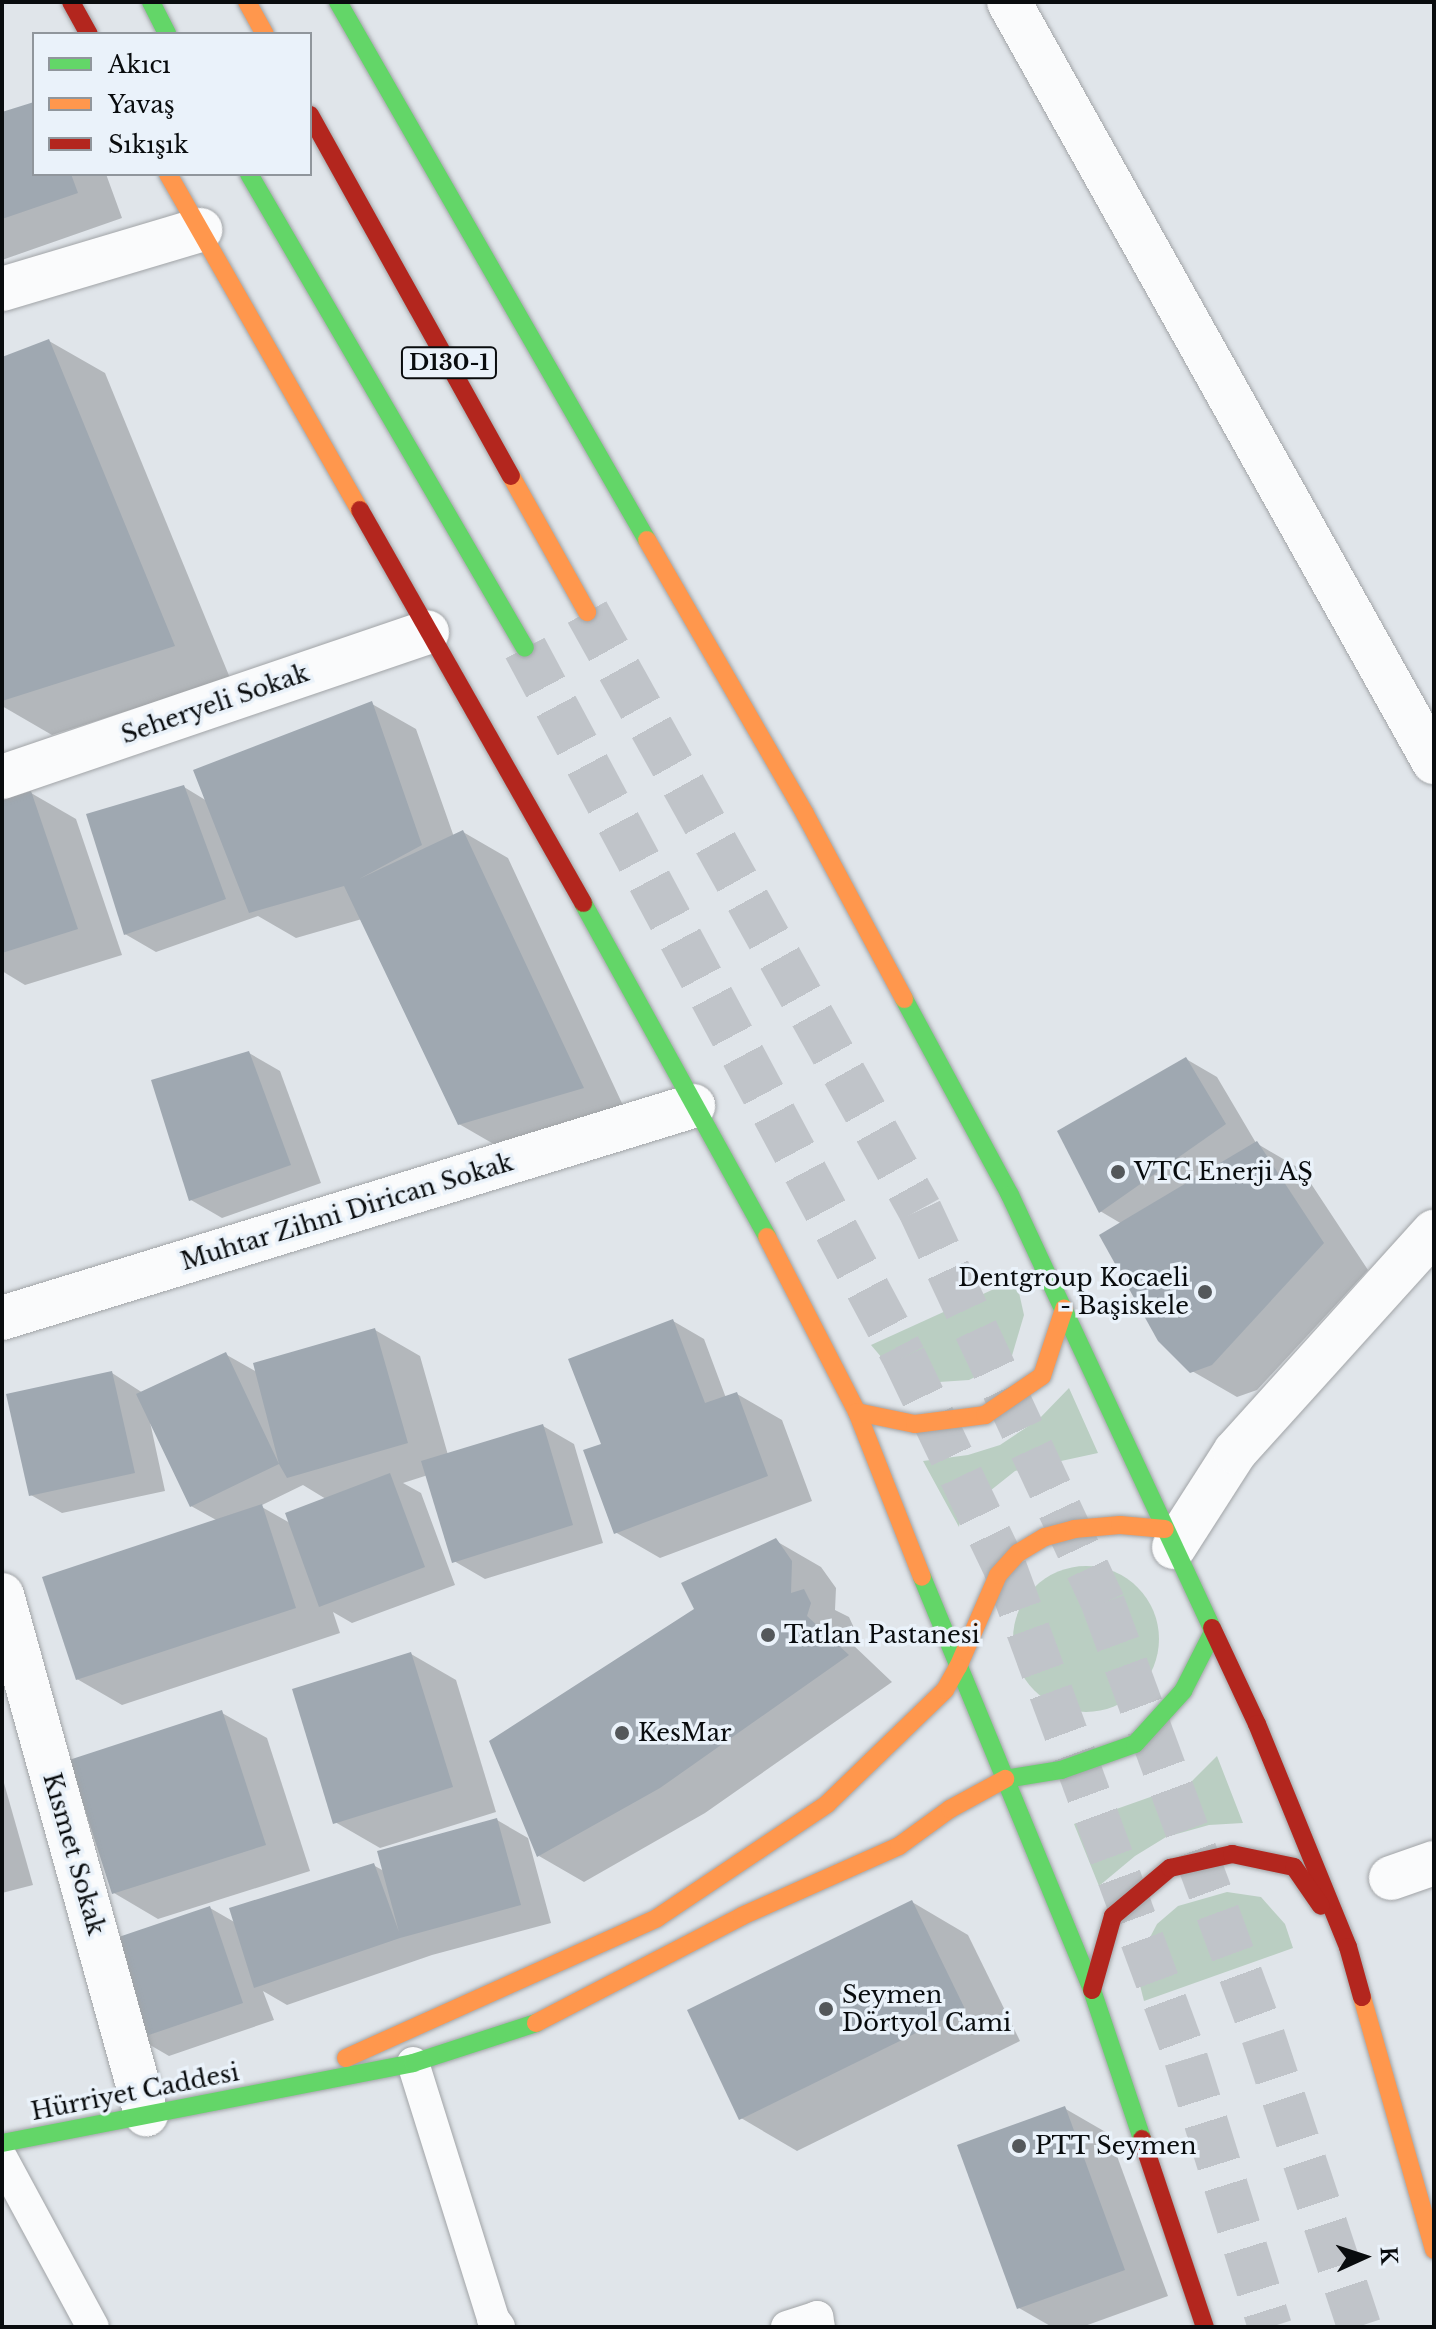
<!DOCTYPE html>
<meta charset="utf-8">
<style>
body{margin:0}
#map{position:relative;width:1436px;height:2329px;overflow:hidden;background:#e0e5ea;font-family:"Libre Baskerville",serif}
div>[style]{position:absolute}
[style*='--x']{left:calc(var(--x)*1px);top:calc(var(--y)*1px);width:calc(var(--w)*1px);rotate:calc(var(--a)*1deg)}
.green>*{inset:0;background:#bacec2}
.round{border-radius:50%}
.shadow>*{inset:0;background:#0003}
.building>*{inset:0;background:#9fa8b1}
.highway-tunnel>*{height:44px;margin-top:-22px;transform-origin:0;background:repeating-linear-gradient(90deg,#c0c4c9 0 44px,transparent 0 66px)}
.roads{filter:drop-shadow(0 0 2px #a1a4a7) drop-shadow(0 0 2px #a1a4a7)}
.lane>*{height:32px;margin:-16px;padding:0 16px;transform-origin:16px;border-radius:16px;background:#fafbfc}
.street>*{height:44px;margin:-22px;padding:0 22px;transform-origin:22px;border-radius:22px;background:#fafbfc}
.fast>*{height:18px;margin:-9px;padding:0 9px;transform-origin:9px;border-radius:9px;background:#63d668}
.slow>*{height:18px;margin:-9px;padding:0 9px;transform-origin:9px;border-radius:9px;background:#ff974d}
.jam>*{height:18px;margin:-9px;padding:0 9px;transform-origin:9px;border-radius:9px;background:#b3261e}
.dots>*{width:22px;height:22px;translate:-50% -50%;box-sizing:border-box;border:4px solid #eaf2fa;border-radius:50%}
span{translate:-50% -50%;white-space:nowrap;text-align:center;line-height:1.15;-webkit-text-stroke:7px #eaf2fa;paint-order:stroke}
.shield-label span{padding:2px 6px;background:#eaf2fa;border:2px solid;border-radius:6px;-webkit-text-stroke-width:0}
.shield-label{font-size:22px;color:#090c0e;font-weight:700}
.street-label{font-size:24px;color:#090c0e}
.poi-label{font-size:24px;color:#090c0e}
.left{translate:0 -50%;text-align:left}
.right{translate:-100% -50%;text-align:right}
.frame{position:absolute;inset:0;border:4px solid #090c0e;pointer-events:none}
.legend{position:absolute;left:32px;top:32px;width:280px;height:144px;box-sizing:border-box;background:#eaf2fa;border:2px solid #90969c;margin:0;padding:10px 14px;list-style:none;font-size:24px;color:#090c0e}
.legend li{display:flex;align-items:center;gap:16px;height:40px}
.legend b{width:40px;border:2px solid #90969c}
.north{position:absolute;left:1324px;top:2217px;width:80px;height:80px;-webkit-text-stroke:6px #eaf2fa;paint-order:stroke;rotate:87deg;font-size:22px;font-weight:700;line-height:32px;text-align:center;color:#090c0e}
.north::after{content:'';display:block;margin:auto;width:28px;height:36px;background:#090c0e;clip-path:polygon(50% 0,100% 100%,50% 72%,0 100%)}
</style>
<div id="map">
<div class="green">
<div style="clip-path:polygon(1016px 1279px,1024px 1315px,1011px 1359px,969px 1380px,939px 1382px,888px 1365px,871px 1345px)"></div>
<div style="clip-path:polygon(1069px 1388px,1098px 1453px,1015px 1471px,961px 1514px,959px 1527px,923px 1461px,968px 1455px,1000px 1445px,1039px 1419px)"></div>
<div class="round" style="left:1013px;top:1566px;width:146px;height:146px"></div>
<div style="clip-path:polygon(1217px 1756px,1243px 1823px,1209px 1825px,1166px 1837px,1135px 1856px,1099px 1886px,1074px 1824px,1190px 1783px)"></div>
<div style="clip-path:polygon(1227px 1892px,1261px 1897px,1285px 1924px,1293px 1948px,1144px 2001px,1135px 1966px,1157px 1924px,1178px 1906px)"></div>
</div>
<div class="shadow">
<div style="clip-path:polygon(34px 104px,34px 174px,106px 174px,122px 218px,2px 260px,2px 114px)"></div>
<div style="clip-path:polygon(49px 341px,105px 373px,230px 678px,52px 735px,2px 706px,2px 359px)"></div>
<div style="clip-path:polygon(372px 704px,416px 729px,454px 837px,463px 832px,508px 858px,627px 1114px,504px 1150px,459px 1124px,362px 919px,296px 938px,258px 916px,156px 952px,125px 934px,184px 787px,207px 801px)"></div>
<div style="clip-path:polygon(31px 793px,76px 819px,122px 955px,25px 985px,2px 971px,2px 802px)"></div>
<div style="clip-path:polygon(249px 1053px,280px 1071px,321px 1183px,222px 1218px,191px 1200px)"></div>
<div style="clip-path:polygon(1186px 1059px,1217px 1077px,1256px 1143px,1302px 1170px,1368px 1270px,1257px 1390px,1237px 1397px,1192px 1371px,1122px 1224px,1100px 1211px)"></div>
<div style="clip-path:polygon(673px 1321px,704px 1339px,726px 1398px,737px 1394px,782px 1420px,812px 1501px,660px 1558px,615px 1532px,603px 1445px)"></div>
<div style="clip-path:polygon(evenodd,375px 1330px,420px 1356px,448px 1455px,543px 1426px,574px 1444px,603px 1543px,485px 1579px,454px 1561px,428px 1475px,403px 1483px,421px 1493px,455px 1585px,352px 1623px,333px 1612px,340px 1633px,122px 1705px,77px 1679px,218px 1521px,191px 1506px,150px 1422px,165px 1491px,62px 1513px,31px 1495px,112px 1373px,143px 1393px,225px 1354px,257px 1372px,375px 1330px,303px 1485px,326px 1499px,290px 1523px,260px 1506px,303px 1485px)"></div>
<div style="clip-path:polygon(776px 1541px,821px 1567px,836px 1588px,835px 1610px,849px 1617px,855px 1630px,851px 1643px,892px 1682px,705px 1813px,584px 1882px,539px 1856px,697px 1609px)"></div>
<div style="clip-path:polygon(411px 1654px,456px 1680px,496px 1812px,380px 1848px,335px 1822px)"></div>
<div style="clip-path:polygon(222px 1713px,267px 1738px,310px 1871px,158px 1919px,114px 1893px)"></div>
<div style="clip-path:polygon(2px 1776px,33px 1885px,2px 1893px)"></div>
<div style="clip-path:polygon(497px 1820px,528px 1838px,551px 1923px,432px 1955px,287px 2005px,263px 1991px,274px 2020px,169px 2056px,138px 2038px,210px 1908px,236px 1923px,373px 1865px,384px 1871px)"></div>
<div style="clip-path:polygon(912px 1902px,968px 1935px,1020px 2041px,797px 2151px,741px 2118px)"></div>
<div style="clip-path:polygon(1064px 2108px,1109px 2134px,1168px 2296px,1082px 2327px,1052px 2327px,1019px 2308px)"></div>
</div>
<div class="building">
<div style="clip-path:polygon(34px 102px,34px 174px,71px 174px,78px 193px,2px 219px,2px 112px)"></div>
<div style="clip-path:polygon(49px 339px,175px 646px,2px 701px,2px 357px)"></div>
<div style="clip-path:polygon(372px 701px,422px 845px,359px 879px,463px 830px,584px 1088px,458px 1125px,344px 886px,249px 913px,193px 770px)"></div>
<div style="clip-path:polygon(184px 785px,226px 899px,124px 935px,86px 814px)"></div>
<div style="clip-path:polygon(31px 791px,78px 929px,2px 953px,2px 800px)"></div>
<div style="clip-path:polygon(249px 1051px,291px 1165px,189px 1201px,151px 1080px)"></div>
<div style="clip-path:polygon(1186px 1057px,1226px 1124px,1099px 1213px,1057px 1131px)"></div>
<div style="clip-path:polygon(1257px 1141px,1324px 1243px,1212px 1365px,1190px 1373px,1158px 1341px,1099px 1235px)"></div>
<div style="clip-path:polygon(673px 1319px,705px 1403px,737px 1392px,768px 1476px,614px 1534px,583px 1450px,601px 1444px,568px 1359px)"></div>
<div style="clip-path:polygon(375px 1328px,408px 1443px,287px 1478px,279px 1464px,190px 1507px,136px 1394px,226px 1352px,279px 1464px,253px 1363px)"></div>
<div style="clip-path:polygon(112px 1371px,135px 1473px,29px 1496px,6px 1394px)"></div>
<div style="clip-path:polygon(543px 1424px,573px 1525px,452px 1563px,421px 1461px)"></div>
<div style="clip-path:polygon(390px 1473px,425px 1567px,319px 1607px,285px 1513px)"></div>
<div style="clip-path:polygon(262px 1504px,296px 1608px,76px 1680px,42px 1577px)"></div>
<div style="clip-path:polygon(776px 1538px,792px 1561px,791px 1593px,804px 1589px,811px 1603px,807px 1616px,849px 1655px,660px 1788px,537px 1857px,489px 1741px,694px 1609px,681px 1583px)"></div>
<div style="clip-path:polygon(411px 1652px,453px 1787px,333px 1824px,292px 1689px)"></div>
<div style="clip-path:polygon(222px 1710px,266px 1845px,112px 1894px,69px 1760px)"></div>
<div style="clip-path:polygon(497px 1818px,521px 1905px,400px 1938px,254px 1988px,229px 1908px,374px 1863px,399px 1932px,377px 1851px)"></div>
<div style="clip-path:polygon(912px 1900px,965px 2009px,739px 2120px,687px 2010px)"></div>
<div style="clip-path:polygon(210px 1906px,243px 2003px,137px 2039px,104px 1942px)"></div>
<div style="clip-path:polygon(1065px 2106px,1125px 2270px,1017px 2309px,957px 2145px)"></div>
</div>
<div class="highway-tunnel">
<div style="--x:587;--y:612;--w:684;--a:60.89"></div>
<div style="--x:920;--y:1210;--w:434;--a:65"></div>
<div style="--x:1103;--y:1603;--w:462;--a:69.7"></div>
<div style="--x:1263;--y:2036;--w:306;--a:71.7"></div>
<div style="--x:525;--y:648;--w:804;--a:61.87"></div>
<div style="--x:904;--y:1357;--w:234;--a:64.4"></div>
<div style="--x:1005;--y:1568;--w:523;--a:69.76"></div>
<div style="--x:1186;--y:2059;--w:281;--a:72.6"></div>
</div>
<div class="roads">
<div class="lane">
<div style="--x:413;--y:2063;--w:268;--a:72.6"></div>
<div style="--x:493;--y:2319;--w:10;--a:53"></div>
<div style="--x:2;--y:2159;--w:191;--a:61.6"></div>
<div style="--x:787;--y:2327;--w:32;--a:-18"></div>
<div style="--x:817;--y:2317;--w:10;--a:79"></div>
</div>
<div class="street">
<div style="--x:1009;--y:2;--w:871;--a:60.79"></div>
<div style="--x:2;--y:289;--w:207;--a:-16.6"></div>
<div style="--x:2;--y:777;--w:449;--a:-18.8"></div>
<div style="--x:2;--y:1318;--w:723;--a:-17.06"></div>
<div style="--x:1174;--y:1547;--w:113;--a:-57.3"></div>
<div style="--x:1235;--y:1452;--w:297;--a:-47.9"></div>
<div style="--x:2;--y:1595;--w:539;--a:74.49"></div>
<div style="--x:1391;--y:1878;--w:46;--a:-19.2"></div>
</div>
<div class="fast">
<div style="--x:151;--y:2;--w:36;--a:63"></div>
<div style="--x:338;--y:2;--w:620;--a:60.13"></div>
<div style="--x:249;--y:174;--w:548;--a:59.79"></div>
<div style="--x:583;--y:903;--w:381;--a:61.1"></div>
<div style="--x:904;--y:999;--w:223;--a:61.6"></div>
<div style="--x:1010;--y:1195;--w:478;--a:65"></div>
<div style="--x:922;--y:1577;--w:447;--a:67.6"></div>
<div style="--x:1092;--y:1990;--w:157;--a:71.4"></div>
<div style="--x:1005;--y:1779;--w:57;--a:-9.1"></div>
<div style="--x:1061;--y:1770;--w:78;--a:-19.4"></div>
<div style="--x:1135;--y:1744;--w:72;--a:-47.8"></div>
<div style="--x:1183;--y:1691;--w:66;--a:-63"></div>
<div style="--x:2;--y:2143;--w:419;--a:-11"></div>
<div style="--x:413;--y:2063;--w:129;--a:-18"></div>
</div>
<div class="slow">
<div style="--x:247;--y:2;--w:37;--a:61"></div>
<div style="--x:168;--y:174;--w:387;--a:60.3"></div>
<div style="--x:511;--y:476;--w:156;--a:60.8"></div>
<div style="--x:647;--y:540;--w:316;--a:60"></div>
<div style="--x:805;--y:814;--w:210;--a:61.8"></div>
<div style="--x:767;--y:1237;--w:197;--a:62.8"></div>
<div style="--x:857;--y:1412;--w:177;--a:68.5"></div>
<div style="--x:857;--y:1412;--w:59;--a:11.7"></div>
<div style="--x:915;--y:1424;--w:71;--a:-7.3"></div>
<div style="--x:985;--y:1415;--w:69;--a:-34.4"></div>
<div style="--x:1042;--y:1376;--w:71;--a:-71.8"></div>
<div style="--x:958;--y:1667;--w:100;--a:-66.5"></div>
<div style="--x:998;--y:1575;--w:30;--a:-48"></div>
<div style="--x:1018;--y:1553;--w:31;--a:-31"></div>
<div style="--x:1045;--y:1537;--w:30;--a:-15"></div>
<div style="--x:1074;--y:1529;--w:46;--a:-5"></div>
<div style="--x:1120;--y:1525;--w:45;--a:5.1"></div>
<div style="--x:1362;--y:1997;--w:263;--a:74.1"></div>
<div style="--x:536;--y:2023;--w:232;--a:-27.4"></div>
<div style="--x:742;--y:1916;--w:172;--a:-24"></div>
<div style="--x:899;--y:1846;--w:63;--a:-36"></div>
<div style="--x:950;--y:1809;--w:63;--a:-28.6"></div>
<div style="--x:346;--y:2058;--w:341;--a:-24.2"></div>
<div style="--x:657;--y:1918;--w:205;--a:-33.8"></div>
<div style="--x:827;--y:1804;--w:164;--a:-44"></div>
<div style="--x:945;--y:1690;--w:26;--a:-61"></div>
</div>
<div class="jam">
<div style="--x:71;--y:2;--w:37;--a:61"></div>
<div style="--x:310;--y:115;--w:413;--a:60.9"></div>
<div style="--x:360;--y:510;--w:452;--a:60.4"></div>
<div style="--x:1212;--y:1628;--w:106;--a:64.9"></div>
<div style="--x:1257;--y:1724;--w:241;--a:67.8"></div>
<div style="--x:1348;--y:1947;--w:52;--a:74.4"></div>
<div style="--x:1092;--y:1990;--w:77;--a:-74.2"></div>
<div style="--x:1113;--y:1916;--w:75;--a:-40.1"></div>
<div style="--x:1170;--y:1868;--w:64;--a:-12.7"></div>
<div style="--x:1232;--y:1854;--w:63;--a:11.8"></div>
<div style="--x:1294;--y:1867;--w:47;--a:55.3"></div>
<div style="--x:1142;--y:2139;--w:198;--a:71.5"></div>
</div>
</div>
<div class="dots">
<div style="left:1118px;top:1172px;background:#54585b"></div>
<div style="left:1205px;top:1292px;background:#54585b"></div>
<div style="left:768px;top:1635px;background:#54585b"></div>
<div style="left:622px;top:1733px;background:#54585b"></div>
<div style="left:826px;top:2009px;background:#54585b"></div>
<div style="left:1019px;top:2146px;background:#54585b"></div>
</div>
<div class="shield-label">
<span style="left:449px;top:363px">D130-1</span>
</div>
<div class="street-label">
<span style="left:215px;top:704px;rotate:-19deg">Seheryeli Sokak</span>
<span style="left:347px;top:1212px;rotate:-17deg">Muhtar Zihni Dirican Sokak</span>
<span style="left:74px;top:1854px;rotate:74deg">Kısmet Sokak</span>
<span style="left:135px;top:2092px;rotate:-11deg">Hürriyet Caddesi</span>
</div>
<div class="poi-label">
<span class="left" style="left:1134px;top:1172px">VTC Enerji AŞ</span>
<span class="right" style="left:1189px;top:1292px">Dentgroup Kocaeli<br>- Başiskele</span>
<span class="left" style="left:784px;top:1635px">Tatlan Pastanesi</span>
<span class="left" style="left:638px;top:1733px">KesMar</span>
<span class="left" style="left:842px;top:2009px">Seymen<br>Dörtyol Cami</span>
<span class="left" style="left:1035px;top:2146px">PTT Seymen</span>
</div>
<div class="frame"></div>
<ul class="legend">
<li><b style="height:10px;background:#63d668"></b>Akıcı</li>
<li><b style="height:10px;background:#ff974d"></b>Yavaş</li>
<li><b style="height:10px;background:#b3261e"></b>Sıkışık</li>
</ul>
<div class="north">K</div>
</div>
